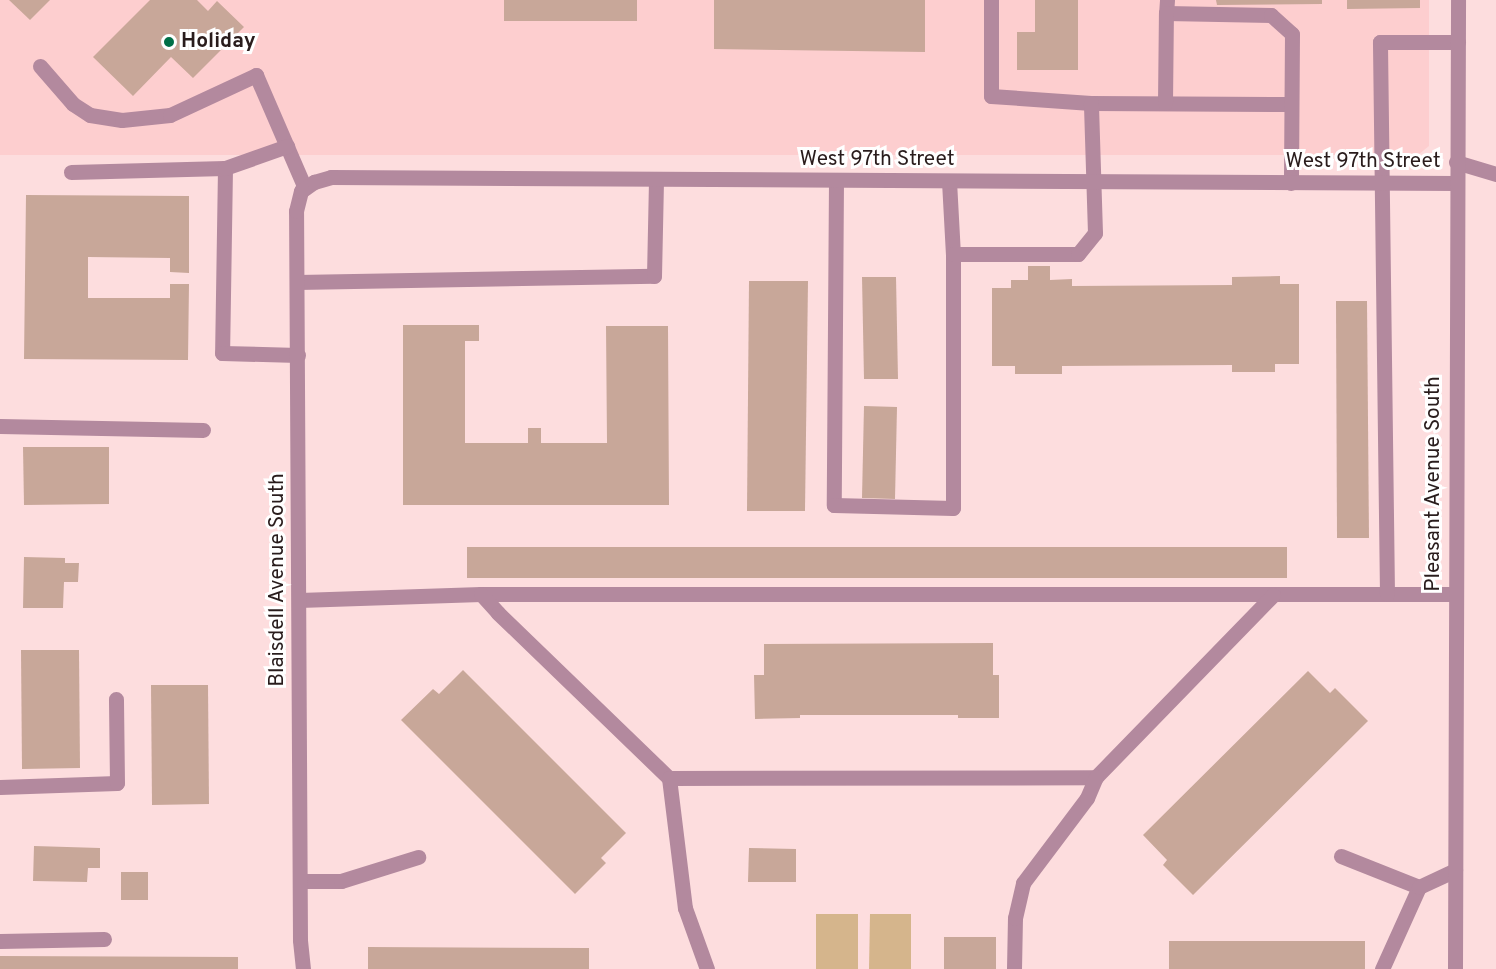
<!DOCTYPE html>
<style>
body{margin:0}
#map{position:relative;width:1496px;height:969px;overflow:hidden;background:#fdddde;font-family:Overpass,sans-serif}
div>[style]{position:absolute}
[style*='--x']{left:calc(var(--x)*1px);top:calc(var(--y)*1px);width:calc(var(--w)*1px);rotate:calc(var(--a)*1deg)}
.built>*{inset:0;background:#fdcecf}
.green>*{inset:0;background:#d5b58c}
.building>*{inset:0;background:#c8a799}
.minor>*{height:15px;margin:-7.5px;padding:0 7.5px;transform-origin:7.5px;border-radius:7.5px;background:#b3899e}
.dots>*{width:16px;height:16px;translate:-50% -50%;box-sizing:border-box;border:3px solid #fff;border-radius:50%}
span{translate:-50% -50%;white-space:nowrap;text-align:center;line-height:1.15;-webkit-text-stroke:6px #fff;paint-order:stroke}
.poi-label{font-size:21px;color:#291c1c;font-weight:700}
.left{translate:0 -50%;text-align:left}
.street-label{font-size:21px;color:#291c1c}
</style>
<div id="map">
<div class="built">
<div style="clip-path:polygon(0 0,1429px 0,1429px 146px,1418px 155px,0 155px)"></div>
</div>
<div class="green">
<div style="clip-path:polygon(816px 914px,858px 914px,858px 969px,816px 969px)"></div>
<div style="clip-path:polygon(870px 914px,911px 914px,911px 969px,869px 969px)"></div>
</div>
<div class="building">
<div style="clip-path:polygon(9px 0,50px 0,30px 20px)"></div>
<div style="clip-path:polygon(150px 0,197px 0,208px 11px,217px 1px,244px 27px,193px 78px,171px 57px,133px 96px,93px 57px)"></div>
<div style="clip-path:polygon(504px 0,637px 0,637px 21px,504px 21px)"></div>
<div style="clip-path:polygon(714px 0,925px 0,925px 52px,714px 49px)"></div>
<div style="clip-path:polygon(1035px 0,1078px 0,1078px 70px,1017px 70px,1017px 32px,1035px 32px)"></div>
<div style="clip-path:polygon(1216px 0,1322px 0,1322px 4px,1217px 5px)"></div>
<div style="clip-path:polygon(1347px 0,1420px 0,1420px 8px,1347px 9px)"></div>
<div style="clip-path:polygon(26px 195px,189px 196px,189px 273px,170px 272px,170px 258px,88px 257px,88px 298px,170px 298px,170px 284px,189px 284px,188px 360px,24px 359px)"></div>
<div style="clip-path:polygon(1028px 266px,1050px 266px,1050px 280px,1072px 279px,1072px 286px,1232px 285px,1232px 277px,1280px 276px,1280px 284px,1299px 284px,1299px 364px,1275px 364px,1275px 372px,1232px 372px,1232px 365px,1062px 366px,1062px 374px,1015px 374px,1015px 366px,992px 366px,992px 288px,1011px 288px,1011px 280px,1028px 280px)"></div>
<div style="clip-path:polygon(862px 277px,896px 277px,898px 379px,864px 379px)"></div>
<div style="clip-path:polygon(749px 281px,808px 281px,805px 511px,747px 511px)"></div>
<div style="clip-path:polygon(1336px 301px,1367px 301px,1369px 538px,1337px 538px)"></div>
<div style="clip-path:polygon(403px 325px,479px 325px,479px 341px,465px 341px,465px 443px,528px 443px,528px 428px,541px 428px,541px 443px,607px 443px,606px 326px,668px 326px,669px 505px,403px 505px)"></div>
<div style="clip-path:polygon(864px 406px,897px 407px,895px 499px,862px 498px)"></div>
<div style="clip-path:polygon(23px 447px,109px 447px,109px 504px,24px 505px)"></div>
<div style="clip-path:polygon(467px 547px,1287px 547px,1287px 578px,467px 578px)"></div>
<div style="clip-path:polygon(24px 557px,65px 558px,65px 563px,79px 563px,78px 582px,64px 582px,63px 608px,23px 608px)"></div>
<div style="clip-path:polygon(993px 643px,993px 675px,999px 675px,999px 718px,958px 718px,958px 715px,800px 715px,800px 718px,755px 719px,754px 675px,764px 675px,764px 644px)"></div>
<div style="clip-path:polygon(21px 650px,79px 650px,80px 768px,22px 769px)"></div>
<div style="clip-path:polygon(463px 670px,626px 833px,601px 858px,606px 863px,575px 894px,401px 720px,433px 689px,439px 694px)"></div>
<div style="clip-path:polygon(1308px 671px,1330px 693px,1335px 688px,1368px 721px,1193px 895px,1163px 865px,1167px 860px,1143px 835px)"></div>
<div style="clip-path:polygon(151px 685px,208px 685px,209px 804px,152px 805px)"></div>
<div style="clip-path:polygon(34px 846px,100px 848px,100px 868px,88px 868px,87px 882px,33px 881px)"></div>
<div style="clip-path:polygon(749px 848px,796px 849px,796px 882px,748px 882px)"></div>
<div style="clip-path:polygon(121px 872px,148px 872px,148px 900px,121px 900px)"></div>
<div style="clip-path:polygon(944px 937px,996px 937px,996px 969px,944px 969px)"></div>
<div style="clip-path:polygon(1169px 941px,1365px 941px,1365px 969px,1169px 969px)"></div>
<div style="clip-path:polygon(368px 947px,589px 948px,589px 969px,368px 969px)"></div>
<div style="clip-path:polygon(0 956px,238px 957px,238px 969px,0 969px)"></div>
</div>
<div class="minor">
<div style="--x:991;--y:0;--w:96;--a:90"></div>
<div style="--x:991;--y:96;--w:100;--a:4"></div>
<div style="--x:1091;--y:103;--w:200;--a:0.3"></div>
<div style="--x:1167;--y:0;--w:13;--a:94"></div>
<div style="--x:1166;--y:13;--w:105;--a:1.1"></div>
<div style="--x:1271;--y:15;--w:28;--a:42"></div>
<div style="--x:1292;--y:34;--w:149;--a:90.4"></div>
<div style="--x:40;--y:66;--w:50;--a:49"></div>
<div style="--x:73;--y:104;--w:20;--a:33"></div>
<div style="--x:90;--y:115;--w:32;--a:9"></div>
<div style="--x:122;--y:120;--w:48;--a:-5.9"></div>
<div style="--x:170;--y:115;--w:95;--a:-24.9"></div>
<div style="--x:256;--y:75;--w:123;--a:66.6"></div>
<div style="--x:1165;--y:103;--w:90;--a:-89.4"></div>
<div style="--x:1456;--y:162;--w:42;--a:16.7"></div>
<div style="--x:225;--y:168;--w:185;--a:90.9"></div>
<div style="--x:222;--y:353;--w:76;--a:1.5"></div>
<div style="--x:71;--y:172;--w:154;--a:-1.5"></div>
<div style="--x:225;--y:168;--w:66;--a:-19.5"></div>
<div style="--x:836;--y:181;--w:324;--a:90.4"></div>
<div style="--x:834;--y:505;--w:119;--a:1.4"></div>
<div style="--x:953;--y:508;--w:254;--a:-90"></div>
<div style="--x:949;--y:181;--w:73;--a:86.9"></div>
<div style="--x:953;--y:254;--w:125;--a:0"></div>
<div style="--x:1078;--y:254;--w:27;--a:-51"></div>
<div style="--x:1095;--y:233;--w:130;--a:-91.8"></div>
<div style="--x:297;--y:282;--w:357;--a:-1"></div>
<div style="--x:654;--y:276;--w:96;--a:-88.8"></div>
<div style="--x:0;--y:426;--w:203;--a:1.1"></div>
<div style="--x:481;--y:594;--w:974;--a:0"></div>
<div style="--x:1387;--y:594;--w:552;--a:-90.73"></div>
<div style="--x:1380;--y:42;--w:78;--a:0"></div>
<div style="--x:299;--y:600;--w:182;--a:-1.9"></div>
<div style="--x:481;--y:594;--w:25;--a:48"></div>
<div style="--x:498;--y:613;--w:238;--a:44"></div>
<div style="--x:669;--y:778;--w:131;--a:83"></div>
<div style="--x:685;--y:908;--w:65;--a:70.2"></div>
<div style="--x:669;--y:778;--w:427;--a:-0.1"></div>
<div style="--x:1096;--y:777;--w:254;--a:-45.8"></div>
<div style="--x:0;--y:787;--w:117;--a:-2"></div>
<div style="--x:117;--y:783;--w:84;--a:-90.7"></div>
<div style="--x:1341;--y:856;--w:84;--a:21.7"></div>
<div style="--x:300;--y:881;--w:41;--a:0"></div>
<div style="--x:341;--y:881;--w:81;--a:-17.3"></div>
<div style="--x:0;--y:941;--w:104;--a:-1.1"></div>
<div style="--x:303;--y:969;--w:29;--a:-96"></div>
<div style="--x:300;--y:940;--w:729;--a:-90.31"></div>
<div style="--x:296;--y:211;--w:21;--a:-76"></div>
<div style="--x:301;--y:191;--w:16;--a:-35"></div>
<div style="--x:314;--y:182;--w:18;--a:-16"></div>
<div style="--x:331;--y:177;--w:1125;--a:0.31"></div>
<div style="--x:1014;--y:969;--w:51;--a:-88.9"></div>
<div style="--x:1015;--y:918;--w:36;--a:-77"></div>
<div style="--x:1023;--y:883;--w:106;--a:-53"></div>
<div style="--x:1087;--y:798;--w:23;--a:-67"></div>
<div style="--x:1382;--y:969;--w:90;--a:-65.7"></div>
<div style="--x:1419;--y:887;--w:40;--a:-25"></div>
<div style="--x:1455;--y:969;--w:969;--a:-89.82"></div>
</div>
<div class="dots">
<div style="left:169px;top:42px;background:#006f47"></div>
</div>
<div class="poi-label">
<span class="left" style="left:181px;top:42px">Holiday</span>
</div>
<div class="street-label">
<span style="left:877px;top:160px">West 97th Street</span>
<span style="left:1363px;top:162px">West 97th Street</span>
<span style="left:1434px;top:484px;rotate:-90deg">Pleasant Avenue South</span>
<span style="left:278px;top:580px;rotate:-90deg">Blaisdell Avenue South</span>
</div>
</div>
